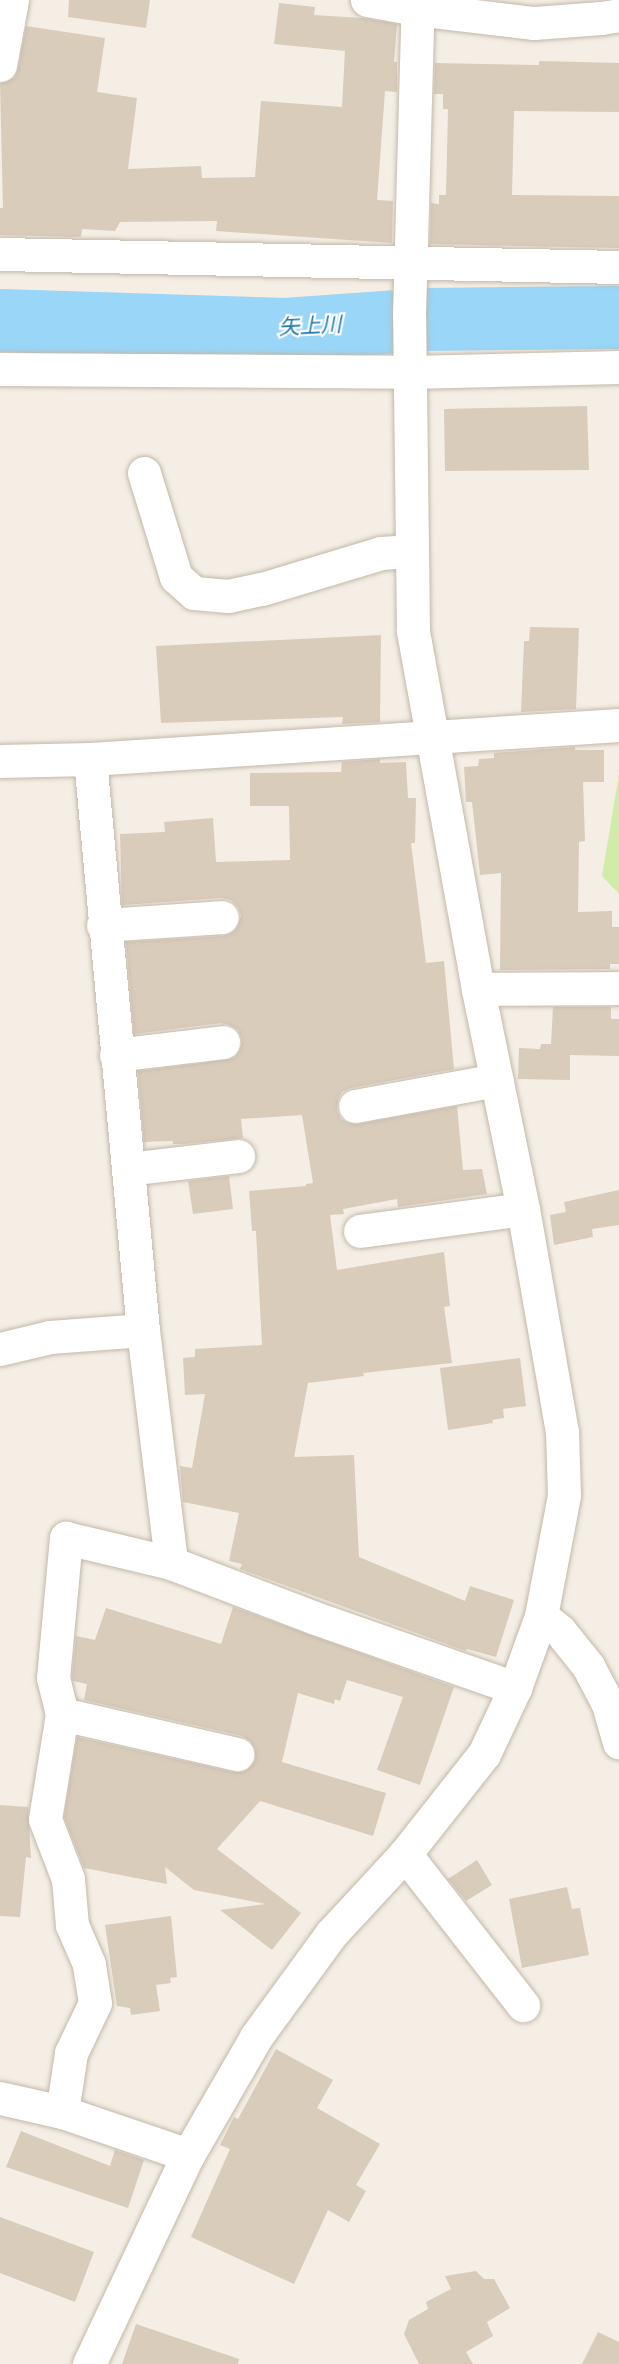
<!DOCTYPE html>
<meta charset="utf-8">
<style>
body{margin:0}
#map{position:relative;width:619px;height:2364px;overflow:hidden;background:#f4eee4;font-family:"DejaVu Sans","Noto Sans JP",sans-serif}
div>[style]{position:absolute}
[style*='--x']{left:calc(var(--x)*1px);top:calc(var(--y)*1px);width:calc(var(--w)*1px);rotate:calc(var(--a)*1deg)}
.green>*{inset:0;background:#d1eca8}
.river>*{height:63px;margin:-31.5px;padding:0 31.5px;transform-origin:31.5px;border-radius:31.5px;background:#99d6f7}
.building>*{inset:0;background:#d9ccbb}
.roads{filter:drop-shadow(0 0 2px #c3b8a9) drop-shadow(0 0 2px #c3b8a9)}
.minor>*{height:33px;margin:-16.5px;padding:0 16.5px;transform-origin:16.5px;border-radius:16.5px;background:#fff}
span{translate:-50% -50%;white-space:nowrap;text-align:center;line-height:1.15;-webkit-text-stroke:4.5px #fff;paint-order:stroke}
.water-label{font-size:21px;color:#2078ab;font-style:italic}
</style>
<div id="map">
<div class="green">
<div style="clip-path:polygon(619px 774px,619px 894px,602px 876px)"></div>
</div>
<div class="river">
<div style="--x:0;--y:320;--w:285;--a:1.8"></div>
<div style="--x:285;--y:329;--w:138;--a:-4.1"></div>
<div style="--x:423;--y:319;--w:196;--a:-0.6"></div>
</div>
<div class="building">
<div style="clip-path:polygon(69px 0,150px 0,146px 28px,68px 17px)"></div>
<div style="clip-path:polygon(279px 3px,315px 7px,314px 15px,362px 18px,397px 24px,394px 62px,397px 62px,397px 92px,385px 91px,377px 200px,393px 201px,392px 243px,216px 231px,217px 221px,120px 222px,115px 231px,82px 229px,81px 237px,0 235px,0 208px,3px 208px,0 83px,14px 78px,18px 69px,26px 26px,105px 38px,97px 92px,137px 98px,128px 169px,201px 166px,202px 178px,255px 177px,261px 101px,342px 107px,345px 51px,274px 44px)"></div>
<div style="clip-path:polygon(539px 61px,619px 63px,619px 112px,514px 111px,512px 195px,619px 196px,619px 248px,430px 244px,431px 203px,439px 204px,439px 195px,446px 195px,448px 109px,443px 109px,443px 94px,434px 94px,435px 63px,539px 65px)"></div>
<div style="clip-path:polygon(587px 406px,589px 470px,445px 471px,444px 409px)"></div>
<div style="clip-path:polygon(530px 627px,579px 628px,576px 709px,521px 712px,524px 641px,529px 641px)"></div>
<div style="clip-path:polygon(381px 635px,380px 722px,342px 724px,343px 717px,161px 723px,156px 646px)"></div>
<div style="clip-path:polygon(575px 747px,575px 750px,604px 750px,604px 782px,583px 782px,585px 841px,579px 842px,578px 912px,612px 911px,612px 927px,619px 927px,619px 964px,610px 964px,610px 969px,500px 970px,501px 873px,480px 875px,472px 802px,466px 802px,464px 767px,478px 766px,479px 759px,494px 758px,494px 753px)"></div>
<div style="clip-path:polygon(380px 759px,380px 763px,406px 762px,408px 798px,416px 798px,415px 843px,411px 843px,426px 963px,444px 961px,454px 1069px,351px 1088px,342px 1092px,338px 1099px,337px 1110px,341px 1119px,348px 1123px,358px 1124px,457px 1106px,463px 1170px,482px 1169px,487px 1194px,398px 1207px,397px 1199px,343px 1209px,344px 1214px,330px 1215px,337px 1270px,444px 1252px,450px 1306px,444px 1307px,452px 1363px,363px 1373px,364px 1376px,308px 1383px,294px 1457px,354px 1455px,359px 1557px,465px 1601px,470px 1586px,514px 1600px,496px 1657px,467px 1649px,466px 1651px,240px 1569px,242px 1564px,229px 1561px,239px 1513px,183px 1502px,180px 1466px,192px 1468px,205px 1394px,185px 1395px,183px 1358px,195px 1357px,195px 1349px,262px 1345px,256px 1231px,252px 1231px,249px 1191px,306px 1186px,306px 1184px,313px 1183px,302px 1115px,241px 1119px,243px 1138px,184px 1144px,173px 1144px,173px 1141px,144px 1142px,138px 1071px,226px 1060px,235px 1057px,240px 1050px,242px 1040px,238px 1030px,230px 1025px,221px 1023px,134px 1034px,126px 942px,224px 936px,233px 932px,238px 926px,241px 915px,238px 907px,231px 900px,221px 898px,122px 905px,120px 834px,165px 832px,164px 822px,213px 818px,216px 862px,290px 860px,289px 806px,250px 806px,250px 773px,341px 772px,342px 762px)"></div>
<div style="clip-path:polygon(553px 1007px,611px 1007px,611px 1019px,619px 1019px,619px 1056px,570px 1055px,570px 1080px,518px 1079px,519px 1048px,540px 1049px,541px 1044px,551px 1044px)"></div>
<div style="clip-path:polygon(229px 1176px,233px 1209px,193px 1214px,188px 1181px)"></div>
<div style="clip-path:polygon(619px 1190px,619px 1225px,592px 1229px,593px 1237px,554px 1245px,550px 1215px,566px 1212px,564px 1202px)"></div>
<div style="clip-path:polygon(520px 1358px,526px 1406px,503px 1409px,504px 1418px,492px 1420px,493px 1423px,448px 1430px,440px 1368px)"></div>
<div style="clip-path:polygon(233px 1607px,454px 1687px,420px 1785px,377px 1770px,403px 1697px,347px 1680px,340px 1701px,335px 1699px,334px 1704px,298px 1693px,282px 1762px,386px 1793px,373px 1836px,260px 1801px,217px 1849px,301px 1913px,272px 1950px,220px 1910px,266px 1904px,194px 1890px,165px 1867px,167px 1884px,84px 1868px,64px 1817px,77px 1737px,233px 1772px,243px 1772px,251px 1766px,255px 1759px,255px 1749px,250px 1741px,242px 1736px,84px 1700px,87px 1684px,73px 1681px,72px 1677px,76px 1636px,95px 1640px,106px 1608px,221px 1644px)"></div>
<div style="clip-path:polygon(0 1805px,28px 1807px,31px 1858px,26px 1857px,20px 1917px,0 1916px)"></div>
<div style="clip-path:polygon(477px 1860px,492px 1885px,466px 1901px,448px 1879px)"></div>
<div style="clip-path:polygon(567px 1887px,572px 1909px,580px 1908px,589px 1955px,522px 1968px,509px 1899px)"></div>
<div style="clip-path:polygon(171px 1916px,177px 1977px,170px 1978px,171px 1983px,156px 1985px,160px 2011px,131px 2015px,130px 2008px,117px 2006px,105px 1925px)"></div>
<div style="clip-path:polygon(276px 2049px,333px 2080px,317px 2108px,380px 2144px,356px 2185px,366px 2191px,349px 2222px,328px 2210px,294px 2284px,191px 2237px,230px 2149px,220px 2145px,234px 2117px,238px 2119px)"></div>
<div style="clip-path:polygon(21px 2131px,110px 2166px,115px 2150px,144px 2160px,128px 2208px,6px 2167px)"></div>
<div style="clip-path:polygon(0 2217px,94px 2252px,75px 2302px,0 2273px)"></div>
<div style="clip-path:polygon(476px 2271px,484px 2279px,494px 2279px,510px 2308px,487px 2322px,493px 2336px,466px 2352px,473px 2364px,419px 2364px,404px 2334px,409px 2320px,428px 2309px,426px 2302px,451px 2289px,445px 2276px)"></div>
<div style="clip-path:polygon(136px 2324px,239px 2359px,238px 2364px,122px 2364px)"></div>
<div style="clip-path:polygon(598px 2332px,619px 2342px,619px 2364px,582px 2364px)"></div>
</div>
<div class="roads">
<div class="minor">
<div style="--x:367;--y:0;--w:50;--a:10.4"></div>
<div style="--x:416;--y:9;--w:119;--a:6.8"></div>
<div style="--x:534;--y:23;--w:67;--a:-4.3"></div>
<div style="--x:601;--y:18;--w:18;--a:-9"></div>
<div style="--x:0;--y:65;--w:66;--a:-79.5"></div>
<div style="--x:0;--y:254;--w:619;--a:1.2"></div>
<div style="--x:0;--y:369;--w:410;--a:0.4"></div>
<div style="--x:410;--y:372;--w:209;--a:-1.4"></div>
<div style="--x:144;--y:473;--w:109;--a:72.9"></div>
<div style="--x:176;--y:577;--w:24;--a:42"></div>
<div style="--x:194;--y:593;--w:34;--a:5"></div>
<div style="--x:228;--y:596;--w:35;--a:-12"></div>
<div style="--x:262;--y:589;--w:124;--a:-16.8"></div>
<div style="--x:381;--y:553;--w:30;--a:-4"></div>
<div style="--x:90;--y:759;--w:573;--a:84.7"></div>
<div style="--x:143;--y:1330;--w:235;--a:83.1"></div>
<div style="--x:0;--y:761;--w:90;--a:-1.3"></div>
<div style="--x:90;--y:759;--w:530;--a:-3.68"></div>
<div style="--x:103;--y:925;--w:119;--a:-3.8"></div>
<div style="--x:478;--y:989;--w:141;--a:-0.4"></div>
<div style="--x:116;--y:1055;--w:108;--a:-6.9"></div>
<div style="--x:355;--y:1106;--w:144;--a:-10.4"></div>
<div style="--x:128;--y:1169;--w:111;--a:-6.7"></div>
<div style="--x:360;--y:1231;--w:164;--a:-7.7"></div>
<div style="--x:0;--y:1349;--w:51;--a:-13.5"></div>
<div style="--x:50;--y:1337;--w:93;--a:-4.3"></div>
<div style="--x:541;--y:1616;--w:24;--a:38"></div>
<div style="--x:560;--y:1631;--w:45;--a:51.3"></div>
<div style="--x:588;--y:1666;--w:43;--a:62.2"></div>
<div style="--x:608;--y:1704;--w:14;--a:36"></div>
<div style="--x:608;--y:1704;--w:40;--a:74"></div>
<div style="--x:62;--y:1714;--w:180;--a:12.9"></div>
<div style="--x:405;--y:1854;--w:192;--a:52"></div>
<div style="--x:0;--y:2098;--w:64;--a:12.7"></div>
<div style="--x:62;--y:2112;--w:133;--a:18.8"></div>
<div style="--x:62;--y:2112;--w:60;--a:-81.3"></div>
<div style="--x:71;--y:2053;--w:55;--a:-64.4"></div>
<div style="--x:95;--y:2003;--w:39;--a:-99"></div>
<div style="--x:89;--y:1964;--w:43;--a:-113.6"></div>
<div style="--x:72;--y:1925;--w:46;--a:-95"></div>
<div style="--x:68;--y:1879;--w:64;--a:-111"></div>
<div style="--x:45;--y:1819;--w:106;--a:-80.8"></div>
<div style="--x:62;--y:1714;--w:37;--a:-104"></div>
<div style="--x:53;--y:1678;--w:141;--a:-84.7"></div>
<div style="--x:66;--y:1538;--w:108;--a:13.4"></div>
<div style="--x:171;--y:1563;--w:154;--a:20.9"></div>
<div style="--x:315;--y:1618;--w:212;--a:19.3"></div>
<div style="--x:89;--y:2364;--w:231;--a:-64.7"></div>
<div style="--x:188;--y:2155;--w:136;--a:-60"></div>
<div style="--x:256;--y:2037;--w:127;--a:-53.9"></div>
<div style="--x:331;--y:1934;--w:109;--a:-47.2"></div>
<div style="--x:405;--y:1854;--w:127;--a:-51.7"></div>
<div style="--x:484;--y:1754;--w:73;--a:-64.8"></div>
<div style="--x:515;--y:1688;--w:77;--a:-70.1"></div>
<div style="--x:541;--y:1616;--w:123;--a:-79.2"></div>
<div style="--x:564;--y:1495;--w:63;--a:-91.8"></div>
<div style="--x:562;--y:1432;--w:226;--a:-99.9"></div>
<div style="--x:523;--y:1209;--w:225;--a:-101.6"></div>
<div style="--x:478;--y:989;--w:364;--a:-100.3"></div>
<div style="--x:413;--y:631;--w:316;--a:-90.7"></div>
<div style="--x:409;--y:315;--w:315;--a:-88.4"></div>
</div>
</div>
<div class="water-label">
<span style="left:310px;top:326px;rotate:-3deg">矢上川</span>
</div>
</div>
